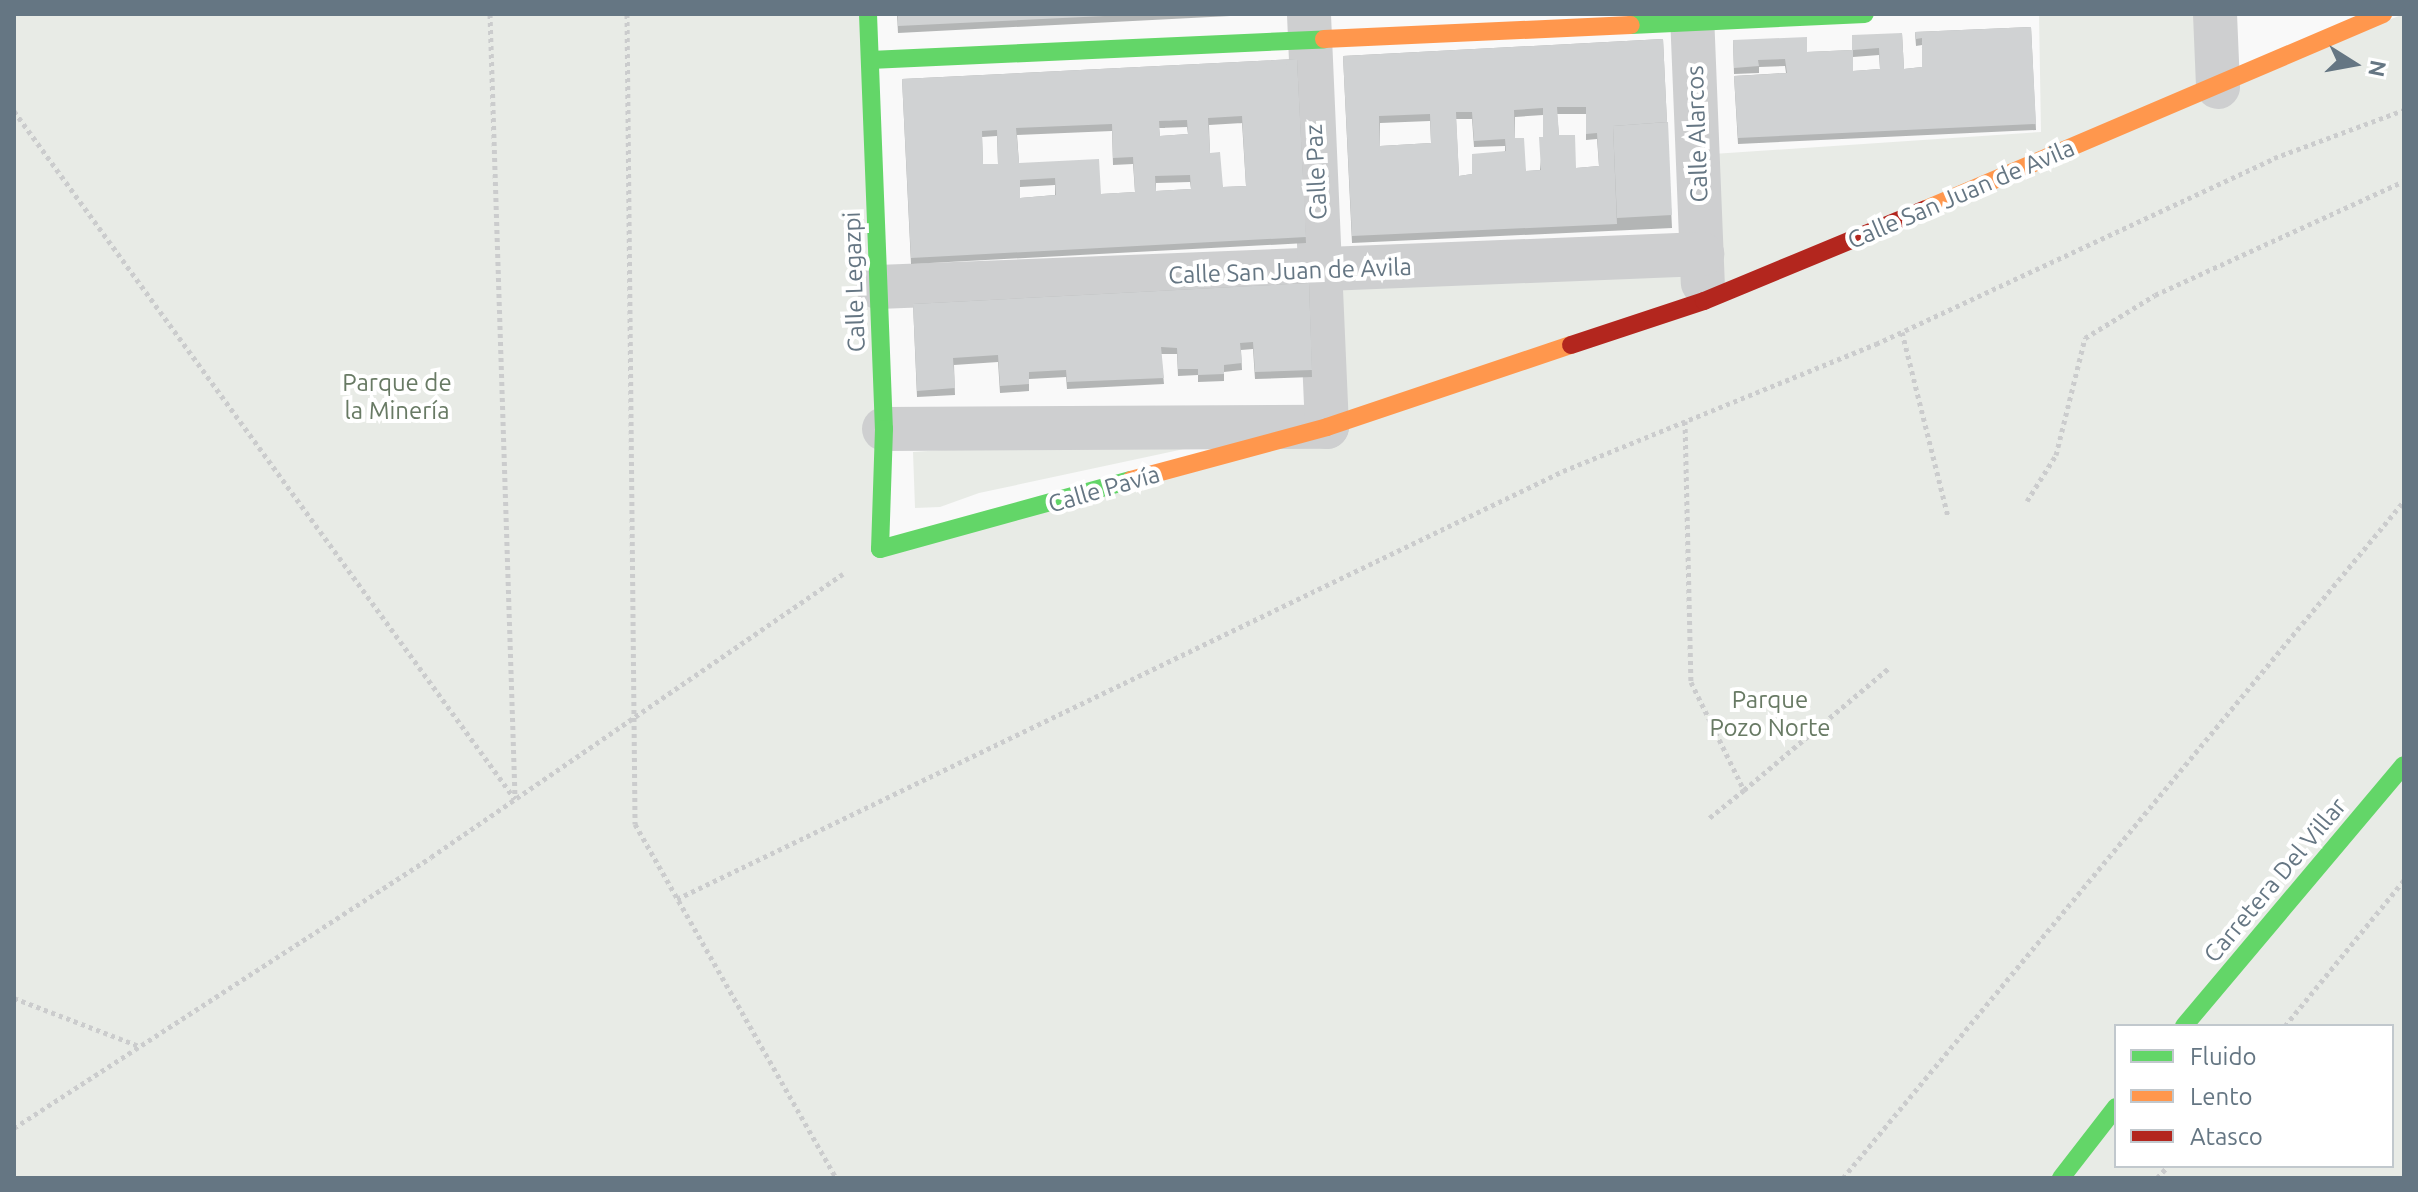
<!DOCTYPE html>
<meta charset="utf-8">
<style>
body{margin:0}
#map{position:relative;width:2418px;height:1192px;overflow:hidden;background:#f9f9f9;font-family:Ubuntu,sans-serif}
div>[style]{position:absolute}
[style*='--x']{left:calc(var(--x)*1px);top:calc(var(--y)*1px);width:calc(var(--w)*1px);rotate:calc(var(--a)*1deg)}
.green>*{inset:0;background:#e8ebe6}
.path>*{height:5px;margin-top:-2.5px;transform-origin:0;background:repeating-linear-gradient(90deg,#cbcccd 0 4px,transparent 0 8px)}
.street>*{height:44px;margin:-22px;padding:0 22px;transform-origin:22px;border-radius:22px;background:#cecfd0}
.fast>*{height:18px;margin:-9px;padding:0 9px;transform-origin:9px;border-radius:9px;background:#63d668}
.slow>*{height:18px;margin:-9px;padding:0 9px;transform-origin:9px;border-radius:9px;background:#ff974d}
.jam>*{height:18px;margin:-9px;padding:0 9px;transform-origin:9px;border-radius:9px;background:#b3261e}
.wall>*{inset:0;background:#b3b5b5}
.building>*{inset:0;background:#d0d2d3}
span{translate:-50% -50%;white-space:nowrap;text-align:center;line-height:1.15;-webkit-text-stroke:8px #fff;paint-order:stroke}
.street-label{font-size:24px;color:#657683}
.park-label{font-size:24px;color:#687a64}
.frame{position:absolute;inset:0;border:16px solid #657683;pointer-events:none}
.legend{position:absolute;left:2114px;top:1024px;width:280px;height:144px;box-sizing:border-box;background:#fff;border:2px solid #c1c8cd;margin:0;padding:10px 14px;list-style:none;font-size:24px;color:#657683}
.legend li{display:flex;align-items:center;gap:16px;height:40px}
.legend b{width:40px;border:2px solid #c1c8cd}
.north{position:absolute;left:2314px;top:24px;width:80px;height:80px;-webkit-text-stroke:6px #fff;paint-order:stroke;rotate:101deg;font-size:22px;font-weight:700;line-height:32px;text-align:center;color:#657683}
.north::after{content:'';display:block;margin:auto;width:28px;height:36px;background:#657683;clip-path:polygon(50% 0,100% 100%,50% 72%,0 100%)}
</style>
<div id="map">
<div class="green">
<div style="clip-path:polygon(evenodd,14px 14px,866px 14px,880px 548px,1326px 427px,1321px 270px,1701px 254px,1698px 155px,2041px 132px,2039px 14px,2215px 14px,2218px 86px,2404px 14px,2404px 1178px,14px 1178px,14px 14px,2116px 1026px,2392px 1026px,2392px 1166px,2116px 1166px,2116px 1026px)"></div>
<div style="clip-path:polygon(1214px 432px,1212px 443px,979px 493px,940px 507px,915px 508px,913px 452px)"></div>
</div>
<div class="path">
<div style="--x:490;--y:14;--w:783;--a:88.17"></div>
<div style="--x:627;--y:14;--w:810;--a:89.43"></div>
<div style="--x:635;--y:824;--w:407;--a:60.4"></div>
<div style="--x:14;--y:111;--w:851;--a:53.94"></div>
<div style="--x:1902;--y:332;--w:191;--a:76"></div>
<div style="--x:1685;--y:421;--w:261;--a:88.7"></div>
<div style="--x:1691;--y:682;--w:120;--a:63.9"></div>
<div style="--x:1744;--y:790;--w:46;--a:141.1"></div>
<div style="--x:2027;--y:501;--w:54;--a:-57.8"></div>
<div style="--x:2056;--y:455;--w:121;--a:-76.1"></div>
<div style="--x:2085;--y:338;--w:82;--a:-31.6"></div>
<div style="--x:2155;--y:295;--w:274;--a:-24.6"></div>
<div style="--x:1744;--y:790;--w:189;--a:-40.1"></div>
<div style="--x:677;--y:899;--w:984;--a:-25.78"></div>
<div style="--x:1563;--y:471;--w:338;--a:-22.1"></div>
<div style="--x:1876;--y:344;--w:439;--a:-25"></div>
<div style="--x:2274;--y:158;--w:139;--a:-20.3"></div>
<div style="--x:14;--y:998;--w:134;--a:21"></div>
<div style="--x:2285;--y:1026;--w:188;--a:-50.8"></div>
<div style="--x:14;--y:1128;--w:497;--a:-33"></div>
<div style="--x:431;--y:857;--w:500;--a:-34.5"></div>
<div style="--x:1843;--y:1178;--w:879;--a:-50.35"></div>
<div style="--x:2157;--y:1178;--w:16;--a:-47"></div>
</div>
<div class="street">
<div style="--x:1692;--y:14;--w:269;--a:87.7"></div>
<div style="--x:2215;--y:14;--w:73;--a:87.6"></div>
<div style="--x:878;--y:287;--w:825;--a:-2.29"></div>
<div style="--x:884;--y:429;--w:443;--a:-0.3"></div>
<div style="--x:1327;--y:427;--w:413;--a:-92.5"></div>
</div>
<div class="fast">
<div style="--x:868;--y:14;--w:415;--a:87.8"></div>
<div style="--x:884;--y:429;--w:120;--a:91.9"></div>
<div style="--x:880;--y:549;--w:260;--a:-15.4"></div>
<div style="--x:1631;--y:25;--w:234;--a:-2.7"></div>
<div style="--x:870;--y:60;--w:454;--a:-2.6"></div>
<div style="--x:2184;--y:1026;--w:341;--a:-49.9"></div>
<div style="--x:2061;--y:1178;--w:90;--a:-52.2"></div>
</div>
<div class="slow">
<div style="--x:1324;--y:39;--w:307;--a:-2.6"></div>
<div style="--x:1926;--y:209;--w:497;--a:-23.1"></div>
<div style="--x:1131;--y:480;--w:203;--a:-15.1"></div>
<div style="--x:1327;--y:427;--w:257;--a:-18.6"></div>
</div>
<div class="jam">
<div style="--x:1571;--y:345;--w:140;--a:-18.3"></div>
<div style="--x:1704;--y:301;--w:240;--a:-22.5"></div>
</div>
<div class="wall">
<div style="clip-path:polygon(897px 14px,1269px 14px,898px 33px)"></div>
<div style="clip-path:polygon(evenodd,2031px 27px,2036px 130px,1738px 144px,1734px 76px,1786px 73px,1785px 66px,1759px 67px,1759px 73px,1734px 74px,1733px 40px,1807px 52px,1852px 50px,1902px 33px,1904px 69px,1922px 67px,1922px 45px,1916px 46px,1915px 32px,2031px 27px,1879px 55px,1880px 69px,1853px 71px,1853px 57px,1879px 55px)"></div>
<div style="clip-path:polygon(evenodd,1663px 39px,1672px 228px,1352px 243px,1343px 56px,1663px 39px,1557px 114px,1586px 114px,1586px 140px,1597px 139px,1599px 166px,1576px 168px,1559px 135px,1557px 114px,1663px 39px,1543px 115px,1543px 137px,1540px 170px,1526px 171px,1515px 138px,1515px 117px,1543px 115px,1663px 39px,1456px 119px,1472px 119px,1474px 147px,1505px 146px,1505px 151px,1472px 174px,1459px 176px,1456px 119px,1663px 39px,1430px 121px,1431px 143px,1380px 146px,1380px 123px,1430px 121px)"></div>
<div style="clip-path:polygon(evenodd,1297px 59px,1306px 243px,911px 264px,902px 79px,1297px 59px,1242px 123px,1246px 186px,1223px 187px,1210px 153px,1209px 125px,1242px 123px,1297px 59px,1187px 127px,1188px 134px,1160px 136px,1159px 128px,1187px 127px,1297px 59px,1112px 131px,1113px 165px,1133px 164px,1135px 192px,1101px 194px,1019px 163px,1017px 135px,1112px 131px,1297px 59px,997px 136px,998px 164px,983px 164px,982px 137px,997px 136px,1297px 59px,1190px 182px,1191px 189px,1156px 191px,1156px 183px,1190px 182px,1297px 59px,1055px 185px,1055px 195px,1020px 198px,1020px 187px,1055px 185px)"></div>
<div style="clip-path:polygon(1309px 283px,1312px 377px,1255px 379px,1253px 349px,1241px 350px,1242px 370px,1224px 372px,1224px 381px,1198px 382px,1198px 375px,1178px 376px,1177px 354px,1161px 354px,1164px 384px,1067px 389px,1066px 377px,1029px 379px,1029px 391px,1000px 393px,998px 362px,954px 365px,955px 395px,917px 397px,913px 304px)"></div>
</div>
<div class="building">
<div style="clip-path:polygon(898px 14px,1146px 14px,898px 26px)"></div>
<div style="clip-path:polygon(evenodd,2031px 27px,2036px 124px,1738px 138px,1734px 76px,1787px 73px,1785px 59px,1758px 60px,1759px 66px,1734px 68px,1733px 40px,1807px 37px,1807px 52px,1852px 50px,1852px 35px,1902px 33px,1904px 69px,1922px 67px,1922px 38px,1916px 39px,1915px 32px,2031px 27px,1879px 48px,1880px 69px,1853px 71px,1853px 50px,1879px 48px)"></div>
<div style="clip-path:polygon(evenodd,1663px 39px,1667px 122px,1613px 126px,1617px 224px,1352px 236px,1343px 56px,1663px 39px,1557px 107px,1586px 107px,1586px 134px,1597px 133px,1599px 166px,1576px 168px,1575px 135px,1559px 135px,1557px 107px,1663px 39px,1543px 108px,1543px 137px,1539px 137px,1541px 170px,1526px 171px,1524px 138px,1515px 138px,1514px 110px,1543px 108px,1663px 39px,1456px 112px,1472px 112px,1474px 141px,1505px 139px,1506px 151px,1472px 154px,1472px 174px,1459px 176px,1456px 112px,1663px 39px,1430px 114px,1431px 143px,1380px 146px,1379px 116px,1430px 114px)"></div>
<div style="clip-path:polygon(evenodd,1297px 59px,1306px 237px,911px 258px,902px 79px,1297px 59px,1242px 116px,1246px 186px,1223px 187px,1220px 152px,1210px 153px,1208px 118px,1242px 116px,1297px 59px,1187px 120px,1188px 134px,1160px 136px,1159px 121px,1187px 120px,1297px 59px,1112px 124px,1113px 158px,1133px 157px,1135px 192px,1101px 194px,1099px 159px,1019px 163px,1016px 128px,1112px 124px,1297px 59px,997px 130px,998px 164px,983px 164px,982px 131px,997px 130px,1297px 59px,1190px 175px,1191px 189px,1156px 191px,1155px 176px,1190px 175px,1297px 59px,1055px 178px,1056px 195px,1020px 198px,1020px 180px,1055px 178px)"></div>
<div style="clip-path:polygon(1668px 122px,1672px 215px,1617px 218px,1613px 126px)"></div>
<div style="clip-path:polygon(1309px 283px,1312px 370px,1255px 372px,1253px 342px,1240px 343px,1242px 363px,1224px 365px,1224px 374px,1198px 375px,1198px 369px,1178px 369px,1177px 348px,1161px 347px,1164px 378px,1067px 382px,1066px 370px,1029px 372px,1029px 384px,1000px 386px,998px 355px,953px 358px,955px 388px,917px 391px,913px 304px)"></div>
</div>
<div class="street-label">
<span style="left:1697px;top:134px;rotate:-92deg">Calle Alarcos</span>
<span style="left:1316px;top:172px;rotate:-93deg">Calle Paz</span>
<span style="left:1961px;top:194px;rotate:-23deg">Calle San Juan de Avila</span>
<span style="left:1290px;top:271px;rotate:-2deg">Calle San Juan de Avila</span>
<span style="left:854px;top:282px;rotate:-92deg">Calle Legazpi</span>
<span style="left:1104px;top:489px;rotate:-16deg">Calle Pavía</span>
<span style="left:2275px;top:880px;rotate:-50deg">Carretera Del Villar</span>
</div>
<div class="park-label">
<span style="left:397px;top:397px">Parque de<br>la Minería</span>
<span style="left:1770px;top:714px">Parque<br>Pozo Norte</span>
</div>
<div class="frame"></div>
<ul class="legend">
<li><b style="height:10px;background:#63d668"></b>Fluido</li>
<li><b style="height:10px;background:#ff974d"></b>Lento</li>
<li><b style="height:10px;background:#b3261e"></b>Atasco</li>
</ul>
<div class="north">N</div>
</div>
